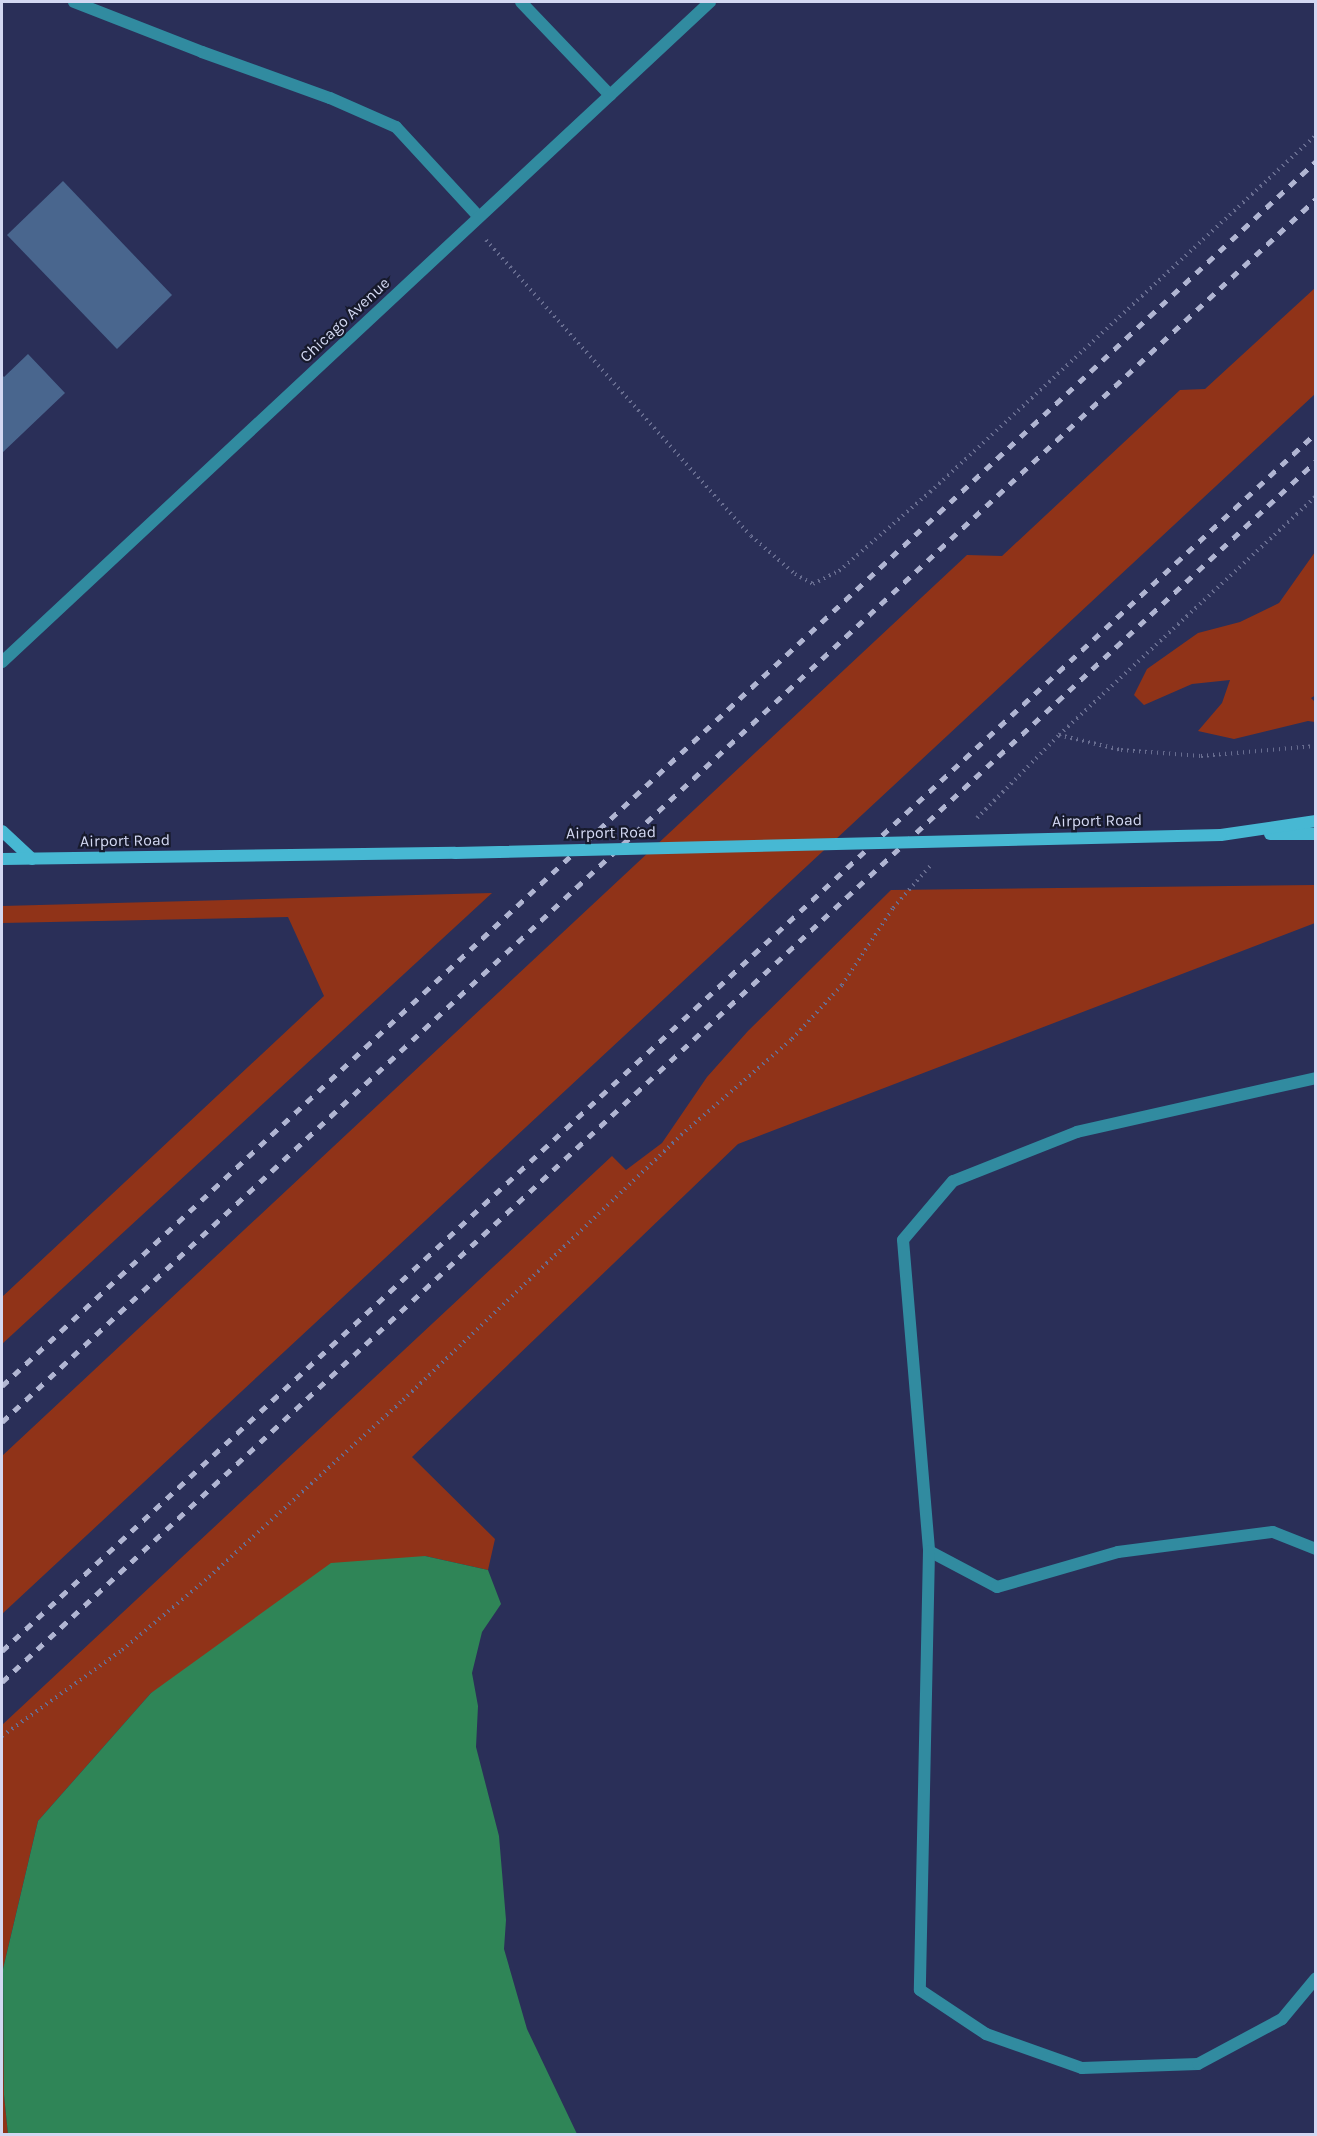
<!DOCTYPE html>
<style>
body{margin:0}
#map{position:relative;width:1317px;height:2136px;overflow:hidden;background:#2a2f58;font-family:Karla,sans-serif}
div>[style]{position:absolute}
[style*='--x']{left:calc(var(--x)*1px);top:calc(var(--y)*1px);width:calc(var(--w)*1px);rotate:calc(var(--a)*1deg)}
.green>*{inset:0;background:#903318}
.water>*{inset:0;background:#2f8557}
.building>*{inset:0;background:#49668e}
.path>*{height:4px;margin-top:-2px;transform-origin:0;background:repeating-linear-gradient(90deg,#686d90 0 1.5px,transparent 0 6px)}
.service>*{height:12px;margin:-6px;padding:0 6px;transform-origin:6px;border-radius:6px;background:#318ba0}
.minor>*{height:12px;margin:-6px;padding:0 6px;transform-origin:6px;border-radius:6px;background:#318ba0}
.secondary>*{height:12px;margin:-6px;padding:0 6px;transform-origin:6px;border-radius:6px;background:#47b8d3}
.rail>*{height:4.5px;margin-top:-2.25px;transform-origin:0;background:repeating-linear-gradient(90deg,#b0b5d2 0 8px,transparent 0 16px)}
.secondary-bridge>*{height:12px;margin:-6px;padding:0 6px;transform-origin:6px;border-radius:6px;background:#47b8d3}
span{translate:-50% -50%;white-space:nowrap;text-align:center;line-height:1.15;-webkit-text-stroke:4.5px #171a2c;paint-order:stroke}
.street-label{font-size:16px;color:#d3d8f2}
.frame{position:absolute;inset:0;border:3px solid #d3d8f2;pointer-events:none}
</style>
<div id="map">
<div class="green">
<div style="clip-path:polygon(1315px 288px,1315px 394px,2px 1614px,2px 1456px,967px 555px,1002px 556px,1180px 390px,1205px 389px)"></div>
<div style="clip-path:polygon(1315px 552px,1316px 695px,1311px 698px,1315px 702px,1315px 722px,1308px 721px,1234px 739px,1198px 731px,1222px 703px,1230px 680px,1192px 684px,1144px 705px,1134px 695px,1147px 669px,1198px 633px,1240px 622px,1279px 603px)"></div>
<div style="clip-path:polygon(1315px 885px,1315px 923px,738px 1144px,412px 1457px,495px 1539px,488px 1570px,425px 1556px,151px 1693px,38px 1821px,3px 1969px,4px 2095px,8px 2134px,2px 2134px,2px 1725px,612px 1156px,626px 1170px,662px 1143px,707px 1077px,748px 1031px,891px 890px)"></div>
<div style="clip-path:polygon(492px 893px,2px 1344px,2px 1297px,324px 996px,288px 917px,2px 923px,2px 906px)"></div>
</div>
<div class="water">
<div style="clip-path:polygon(425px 1556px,488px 1570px,501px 1604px,482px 1632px,472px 1673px,478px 1706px,476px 1747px,499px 1836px,506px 1920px,504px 1949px,527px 2029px,577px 2134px,8px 2134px,4px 2095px,3px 1969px,38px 1821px,151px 1693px,331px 1563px)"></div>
</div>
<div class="building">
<div style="clip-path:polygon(63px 181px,172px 295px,117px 349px,7px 235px)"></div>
<div style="clip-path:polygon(28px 354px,65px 393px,2px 453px,2px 375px,4px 377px)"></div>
</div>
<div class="path">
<div style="--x:486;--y:240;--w:397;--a:48.2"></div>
<div style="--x:751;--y:536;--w:58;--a:40.8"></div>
<div style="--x:795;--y:574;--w:21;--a:29"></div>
<div style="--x:813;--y:584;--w:29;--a:-27"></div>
<div style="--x:839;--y:571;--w:121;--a:-41"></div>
<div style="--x:930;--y:492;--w:526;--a:-42.76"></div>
<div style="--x:1059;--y:735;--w:64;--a:13.6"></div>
<div style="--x:1121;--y:750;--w:80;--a:4.3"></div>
<div style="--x:1201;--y:756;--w:115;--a:-5"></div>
<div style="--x:977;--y:818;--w:117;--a:-45.3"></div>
<div style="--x:1059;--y:735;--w:351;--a:-42.9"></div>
<div style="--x:2;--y:1736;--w:148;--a:-35.6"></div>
<div style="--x:122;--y:1650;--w:114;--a:-40"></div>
<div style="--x:209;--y:1577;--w:263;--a:-42.4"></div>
<div style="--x:403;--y:1400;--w:384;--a:-43.6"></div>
<div style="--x:681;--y:1135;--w:147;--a:-40.9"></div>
<div style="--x:792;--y:1039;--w:74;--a:-47.2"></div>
<div style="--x:842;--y:985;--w:92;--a:-56.5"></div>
<div style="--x:893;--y:908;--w:56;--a:-48.6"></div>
</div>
<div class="service">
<div style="--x:74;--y:2;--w:137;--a:21.3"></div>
<div style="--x:202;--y:52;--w:136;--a:19.8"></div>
<div style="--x:330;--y:98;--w:72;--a:23.7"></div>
<div style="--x:396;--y:127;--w:122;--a:47.3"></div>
<div style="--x:521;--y:2;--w:129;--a:46.3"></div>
<div style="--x:1316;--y:1078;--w:245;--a:167.3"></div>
<div style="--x:1077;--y:1132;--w:133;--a:158.4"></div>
<div style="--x:953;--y:1181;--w:77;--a:130.3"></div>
<div style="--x:903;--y:1240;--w:312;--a:85.2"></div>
<div style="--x:929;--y:1551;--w:77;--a:27.9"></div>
<div style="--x:997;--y:1587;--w:126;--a:-16.1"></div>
<div style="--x:1118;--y:1552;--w:156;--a:-7.4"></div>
<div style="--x:1273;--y:1532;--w:46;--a:21.6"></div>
<div style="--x:929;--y:1551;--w:439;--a:91.2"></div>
<div style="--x:920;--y:1990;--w:79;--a:33.7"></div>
<div style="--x:986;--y:2034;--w:102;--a:19.5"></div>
<div style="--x:1082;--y:2068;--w:116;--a:-2"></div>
<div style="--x:1198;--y:2064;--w:95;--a:-28.2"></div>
<div style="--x:1282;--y:2019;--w:53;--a:-50.3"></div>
</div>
<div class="minor">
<div style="--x:2;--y:662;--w:968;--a:-42.99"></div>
</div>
<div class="secondary">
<div style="--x:2;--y:831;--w:41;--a:43"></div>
<div style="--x:1270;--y:834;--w:46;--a:0"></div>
<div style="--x:1221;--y:835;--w:96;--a:-8.4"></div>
<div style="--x:2;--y:859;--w:453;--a:-0.8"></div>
</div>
<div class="rail">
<div style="--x:2;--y:1386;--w:1796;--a:-42.99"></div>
<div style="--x:2;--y:1422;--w:1795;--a:-42.95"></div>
<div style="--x:2;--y:1651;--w:1792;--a:-42.83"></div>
<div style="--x:2;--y:1682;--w:1794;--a:-42.9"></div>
</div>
<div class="secondary-bridge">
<div style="--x:455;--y:853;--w:766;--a:-1.35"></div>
</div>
<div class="street-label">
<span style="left:345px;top:320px;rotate:-43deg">Chicago Avenue</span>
<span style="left:1097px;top:821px;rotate:-1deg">Airport Road</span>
<span style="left:611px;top:833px;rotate:-1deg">Airport Road</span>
<span style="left:125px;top:841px;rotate:-1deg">Airport Road</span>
</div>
<div class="frame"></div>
</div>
